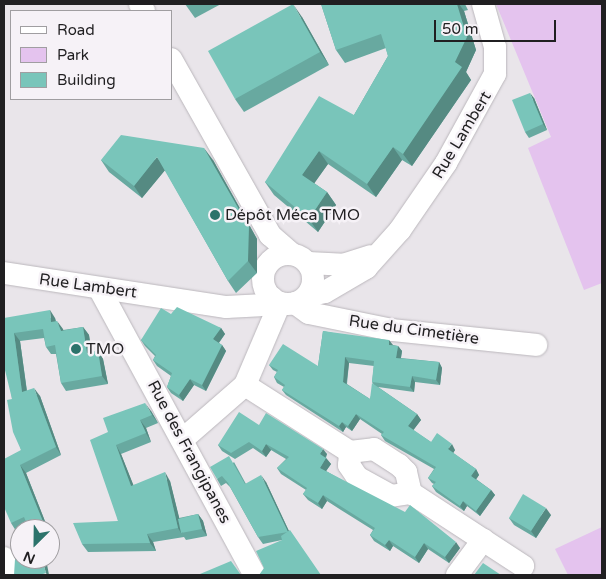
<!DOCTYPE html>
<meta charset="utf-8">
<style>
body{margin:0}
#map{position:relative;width:606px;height:579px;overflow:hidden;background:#e9e5ea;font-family:"Varela Round",sans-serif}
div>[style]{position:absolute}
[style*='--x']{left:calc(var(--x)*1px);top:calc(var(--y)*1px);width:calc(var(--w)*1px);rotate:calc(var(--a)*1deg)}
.green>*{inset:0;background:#e4c3ee}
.roads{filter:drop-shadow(0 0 1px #bbb7bc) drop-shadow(0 0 1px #bbb7bc)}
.minor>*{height:22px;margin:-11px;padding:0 11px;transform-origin:11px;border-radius:11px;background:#fff}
.minor>.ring{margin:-11px;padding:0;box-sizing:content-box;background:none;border:22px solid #fff;border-radius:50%}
.wall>*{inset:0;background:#68a9a0}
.shaded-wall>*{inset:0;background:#558a82}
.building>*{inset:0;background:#79c5ba}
.dots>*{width:14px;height:14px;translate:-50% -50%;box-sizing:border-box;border:2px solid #f6f2f7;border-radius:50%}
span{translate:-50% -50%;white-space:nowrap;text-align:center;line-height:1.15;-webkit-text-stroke:5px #f6f2f7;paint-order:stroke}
.street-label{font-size:16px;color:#201f21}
.poi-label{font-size:16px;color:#201f21}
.left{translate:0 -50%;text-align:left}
.frame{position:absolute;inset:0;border:5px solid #201f21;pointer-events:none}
.legend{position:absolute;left:10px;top:10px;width:162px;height:90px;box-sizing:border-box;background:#f6f2f7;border:1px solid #a09ea1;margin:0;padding:6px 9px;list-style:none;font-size:15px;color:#201f21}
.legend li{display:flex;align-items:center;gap:10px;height:25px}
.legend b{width:25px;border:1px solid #a09ea1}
.north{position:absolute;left:10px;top:519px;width:50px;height:50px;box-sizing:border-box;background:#f6f2f7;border:1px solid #a09ea1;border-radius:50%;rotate:203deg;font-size:14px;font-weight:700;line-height:20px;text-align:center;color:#201f21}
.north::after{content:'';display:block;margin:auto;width:18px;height:22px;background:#2c736b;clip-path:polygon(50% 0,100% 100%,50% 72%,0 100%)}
.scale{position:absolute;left:434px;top:20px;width:122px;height:22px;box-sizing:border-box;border:2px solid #201f21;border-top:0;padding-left:6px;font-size:15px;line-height:18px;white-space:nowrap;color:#201f21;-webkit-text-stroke:4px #f6f2f7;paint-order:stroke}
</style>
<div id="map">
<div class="green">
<div style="clip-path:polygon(496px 4px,602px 4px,602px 283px,584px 290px,528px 148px,551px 137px)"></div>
<div style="clip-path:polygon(602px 527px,602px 575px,568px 575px,555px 549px)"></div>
</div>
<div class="roads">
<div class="minor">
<div style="--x:140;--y:4;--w:8;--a:60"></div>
<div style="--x:171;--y:59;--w:202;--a:60.6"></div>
<div style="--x:270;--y:235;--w:29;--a:41"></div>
<div class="ring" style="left:263px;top:254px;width:28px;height:28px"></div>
<div style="--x:308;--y:263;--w:35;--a:3"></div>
<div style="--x:343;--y:265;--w:28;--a:-18"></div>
<div style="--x:4;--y:273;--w:225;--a:8.7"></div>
<div style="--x:226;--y:307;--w:34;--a:-3"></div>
<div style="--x:260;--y:305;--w:14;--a:-30"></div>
<div style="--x:100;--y:290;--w:324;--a:61.5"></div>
<div style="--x:307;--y:296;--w:18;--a:-13"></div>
<div style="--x:325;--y:292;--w:48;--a:-30.3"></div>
<div style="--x:366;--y:268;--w:51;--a:-48.2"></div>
<div style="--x:400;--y:230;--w:81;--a:-55.5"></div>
<div style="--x:446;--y:163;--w:102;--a:-61.2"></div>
<div style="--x:495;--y:74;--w:27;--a:-90"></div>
<div style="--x:495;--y:47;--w:45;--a:-105.6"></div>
<div style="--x:295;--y:303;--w:17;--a:36"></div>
<div style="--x:309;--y:313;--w:85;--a:11.6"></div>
<div style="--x:392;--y:330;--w:145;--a:5.9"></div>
<div style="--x:245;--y:385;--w:125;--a:32.5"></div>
<div style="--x:350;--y:452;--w:24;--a:-7"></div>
<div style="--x:374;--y:449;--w:30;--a:33"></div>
<div style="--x:399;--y:465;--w:10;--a:45"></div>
<div style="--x:406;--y:472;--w:22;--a:77"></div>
<div style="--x:411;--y:493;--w:134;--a:33.1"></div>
<div style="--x:182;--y:440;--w:84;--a:-41.1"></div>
<div style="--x:245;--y:385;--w:89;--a:-66.9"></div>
<div style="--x:350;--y:452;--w:13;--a:94"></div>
<div style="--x:349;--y:465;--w:14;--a:56"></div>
<div style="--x:357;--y:477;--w:39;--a:29"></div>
<div style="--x:391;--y:496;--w:20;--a:-9"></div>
<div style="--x:4;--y:558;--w:17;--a:77"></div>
<div style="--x:457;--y:575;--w:44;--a:-53.4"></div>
</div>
</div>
<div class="wall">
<div style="clip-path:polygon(185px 4px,221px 4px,195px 18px)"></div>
<div style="clip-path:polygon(321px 4px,465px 4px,468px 10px,464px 11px,476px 50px,466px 72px,471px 80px,412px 166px,402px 160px,376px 197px,328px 164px,314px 183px,327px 192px,336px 205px,318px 232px,274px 195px,265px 182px,354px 115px,388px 56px,386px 48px,345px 63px,336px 50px)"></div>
<div style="clip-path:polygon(302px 17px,329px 65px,244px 112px,235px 99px)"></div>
<div style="clip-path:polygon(534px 98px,547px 130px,529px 138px,525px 132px)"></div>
<div style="clip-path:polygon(101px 160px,213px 160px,257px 239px,257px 273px,236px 293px,228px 281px,165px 170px,142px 198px,109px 172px)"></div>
<div style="clip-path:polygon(171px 314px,221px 328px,225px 334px,219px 343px,222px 345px,226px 351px,206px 391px,194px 385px,183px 401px,171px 393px,167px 387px,171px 376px,157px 366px,153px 360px,155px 356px,145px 346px,141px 340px)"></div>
<div style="clip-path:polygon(4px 318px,55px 318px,56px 321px,63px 330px,83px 327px,89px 335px,91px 352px,98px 351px,103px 359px,108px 384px,66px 391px,61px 383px,56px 354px,51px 354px,46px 347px,44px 338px,20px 341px,27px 391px,40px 396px,61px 455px,26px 473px,48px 529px,29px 529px,28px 526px,16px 531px,11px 523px,21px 450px,12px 399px)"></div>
<div style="clip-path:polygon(evenodd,323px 331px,398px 346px,402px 351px,401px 358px,439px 362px,442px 368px,440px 385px,415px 382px,414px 392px,378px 387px,417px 414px,421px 420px,413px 430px,431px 442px,455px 450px,453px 453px,476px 469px,479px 475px,476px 479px,491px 490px,495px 495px,480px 516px,467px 506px,464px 511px,436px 492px,432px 486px,434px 484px,432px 483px,428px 478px,434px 469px,385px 441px,381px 435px,382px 434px,360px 419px,352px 431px,346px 427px,343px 432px,286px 395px,282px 390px,284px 387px,277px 383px,274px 377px,277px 372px,273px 370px,269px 365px,318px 366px,323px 331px,349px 363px,374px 366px,372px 382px,374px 385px,370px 399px,347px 384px,349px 363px)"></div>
<div style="clip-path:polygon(151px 411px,158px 423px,146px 428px,151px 442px,121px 454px,133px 485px,170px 481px,179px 518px,198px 514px,203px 521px,207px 536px,186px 540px,184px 537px,153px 542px,156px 551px,88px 552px,82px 544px,118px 521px,108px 432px)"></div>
<div style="clip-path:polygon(259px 425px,327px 454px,326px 458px,331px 464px,326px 471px,460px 548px,449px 563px,428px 549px,419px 563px,393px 546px,390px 551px,374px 541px,370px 535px,373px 530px,341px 510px,327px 501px,322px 509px,308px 500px,303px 494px,306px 490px,281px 474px,277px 468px,286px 459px,271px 450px,266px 457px,253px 448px,235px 459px,222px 451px,218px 445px)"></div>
<div style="clip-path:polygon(234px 462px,246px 484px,266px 482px,289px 531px,282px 540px,263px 544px,258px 537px,230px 487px,226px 483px,221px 486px,217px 479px)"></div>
<div style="clip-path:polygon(551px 515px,536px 538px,514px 525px,509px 518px)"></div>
</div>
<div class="shaded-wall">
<div style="clip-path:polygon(293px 4px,302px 17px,329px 65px,320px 52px)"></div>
<div style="clip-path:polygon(457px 4px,459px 4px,464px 11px,476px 50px,466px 72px,471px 80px,412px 166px,403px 154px,455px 62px)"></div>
<div style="clip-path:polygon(530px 93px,534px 98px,547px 130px,543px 124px)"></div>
<div style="clip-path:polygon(393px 147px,402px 160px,376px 197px,367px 184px)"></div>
<div style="clip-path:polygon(204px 148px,213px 160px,257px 239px,257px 273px,248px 261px)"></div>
<div style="clip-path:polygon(319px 151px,328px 164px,311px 188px,302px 175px)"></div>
<div style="clip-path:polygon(157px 157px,166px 169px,142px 198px,134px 186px)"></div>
<div style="clip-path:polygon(327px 192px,336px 205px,318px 232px,309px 219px)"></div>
<div style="clip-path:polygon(50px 310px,55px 318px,57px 330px,51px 322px)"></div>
<div style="clip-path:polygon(57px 321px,63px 329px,66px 339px,61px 331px)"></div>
<div style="clip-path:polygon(83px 327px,89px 335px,93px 361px,87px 353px)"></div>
<div style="clip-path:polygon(221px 328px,225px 334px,217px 345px,213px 339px)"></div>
<div style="clip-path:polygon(14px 333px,20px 341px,28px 400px,22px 392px)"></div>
<div style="clip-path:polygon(389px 340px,393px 345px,389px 345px)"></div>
<div style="clip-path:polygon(222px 345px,226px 351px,206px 391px,202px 385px)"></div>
<div style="clip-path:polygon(398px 346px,402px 351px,400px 363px,396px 358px)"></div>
<div style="clip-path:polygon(98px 351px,103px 359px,108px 384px,102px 376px)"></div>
<div style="clip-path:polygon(345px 357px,349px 363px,346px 387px,343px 382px)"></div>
<div style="clip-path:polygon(439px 362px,442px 368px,440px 385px,436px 380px)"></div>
<div style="clip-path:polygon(412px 376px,415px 382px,414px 392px,410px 387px)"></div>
<div style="clip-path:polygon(190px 379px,194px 385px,183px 401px,179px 395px)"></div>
<div style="clip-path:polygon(34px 388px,40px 396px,61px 455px,56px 447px)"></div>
<div style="clip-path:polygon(145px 403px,151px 411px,158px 423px,152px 415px)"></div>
<div style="clip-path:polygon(356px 414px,360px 419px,352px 431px,348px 426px)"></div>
<div style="clip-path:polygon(417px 414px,421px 420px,412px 432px,408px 426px)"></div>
<div style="clip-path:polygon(140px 420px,146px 428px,151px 442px,146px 433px)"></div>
<div style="clip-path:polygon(342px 422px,346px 427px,343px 432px,339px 426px)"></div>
<div style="clip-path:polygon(266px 444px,271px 450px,266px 457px,262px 451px)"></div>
<div style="clip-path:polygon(452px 444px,455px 450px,452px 455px,448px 449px)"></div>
<div style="clip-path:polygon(116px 445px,121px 454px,137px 494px,131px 486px)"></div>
<div style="clip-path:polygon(323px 449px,327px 454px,324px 460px,320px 454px)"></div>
<div style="clip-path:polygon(326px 458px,331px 464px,324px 474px,320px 468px)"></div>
<div style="clip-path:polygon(20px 465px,26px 473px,48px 529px,46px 529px)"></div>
<div style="clip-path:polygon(476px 469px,479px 475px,475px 481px,471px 476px)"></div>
<div style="clip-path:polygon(165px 472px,170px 481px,183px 533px,181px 533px,178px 528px)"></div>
<div style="clip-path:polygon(261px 475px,266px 482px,292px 538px,288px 532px)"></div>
<div style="clip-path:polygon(491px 490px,495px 495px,480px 516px,476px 511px)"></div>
<div style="clip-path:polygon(323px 495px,327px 501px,322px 509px,318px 503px)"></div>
<div style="clip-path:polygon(463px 501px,467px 506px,464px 511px,460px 506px)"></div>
<div style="clip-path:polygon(546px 508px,551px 515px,536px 538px,531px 531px)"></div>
<div style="clip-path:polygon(198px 514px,203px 521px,207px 536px,202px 529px)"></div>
<div style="clip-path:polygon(147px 534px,153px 542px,156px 551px,150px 543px)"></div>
<div style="clip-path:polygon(389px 540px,393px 546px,390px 551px,385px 545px)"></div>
<div style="clip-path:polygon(456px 542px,460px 548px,449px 563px,445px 557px)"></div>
<div style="clip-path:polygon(424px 543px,428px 549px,419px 563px,415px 557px)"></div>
<div style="clip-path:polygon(42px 559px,46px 559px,49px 575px,47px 575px,46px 573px)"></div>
</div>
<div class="building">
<div style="clip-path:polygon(293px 4px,320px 52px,235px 99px,208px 51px)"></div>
<div style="clip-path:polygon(321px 4px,457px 4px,467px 37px,455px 62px,462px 67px,403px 154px,393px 147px,367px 184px,319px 151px,302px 175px,327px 192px,309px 219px,265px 182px,319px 96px,354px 115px,388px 56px,381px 34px,336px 50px)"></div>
<div style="clip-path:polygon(530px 93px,543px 124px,525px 132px,512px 100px)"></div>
<div style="clip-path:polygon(121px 135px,204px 148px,249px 227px,248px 261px,228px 281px,157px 157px,134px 186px,101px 160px)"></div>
<div style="clip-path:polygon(177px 307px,221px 328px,213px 339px,222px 345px,202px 385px,190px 379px,179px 395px,167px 387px,172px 373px,153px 360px,156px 355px,141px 340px,161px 308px,171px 314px)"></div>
<div style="clip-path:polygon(50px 310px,51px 322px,57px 321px,61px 331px,83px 327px,87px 353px,98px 351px,102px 376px,61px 383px,55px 345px,46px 347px,43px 329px,14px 333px,22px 392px,34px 388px,56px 447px,20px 465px,46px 529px,29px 529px,24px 517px,11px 523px,4px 507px,4px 459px,21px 450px,13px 432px,7px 400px,12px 399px,4px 366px,4px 318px)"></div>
<div style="clip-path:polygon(323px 331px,389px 340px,389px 345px,398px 346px,396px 358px,439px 362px,436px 380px,412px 376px,410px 387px,372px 382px,374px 361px,345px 357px,343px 382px,370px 399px,372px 383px,417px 414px,408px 426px,431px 442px,437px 433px,452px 444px,448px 449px,476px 469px,471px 476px,491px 490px,476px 511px,463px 501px,460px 506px,432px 486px,436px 482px,428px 478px,436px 467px,381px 435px,384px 432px,356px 414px,348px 426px,342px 422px,339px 426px,282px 390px,285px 385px,274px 377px,278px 370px,269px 365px,283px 344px,318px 366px)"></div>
<div style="clip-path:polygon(145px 403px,152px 415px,140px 420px,146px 433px,116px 445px,131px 486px,165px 472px,178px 528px,147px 534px,150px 543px,82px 544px,73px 523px,118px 521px,90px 440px,108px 432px,103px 418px)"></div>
<div style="clip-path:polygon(239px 412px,259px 425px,266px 413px,323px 449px,320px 454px,326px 458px,320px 468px,405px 512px,410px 505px,456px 542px,445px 557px,424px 543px,415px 557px,389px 540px,385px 545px,370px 535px,375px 528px,323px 495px,318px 503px,303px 494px,307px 488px,277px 468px,289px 457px,266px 444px,262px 451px,249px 442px,231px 453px,218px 445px)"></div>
<div style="clip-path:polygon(229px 456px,245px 484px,261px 475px,288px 532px,258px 537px,228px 483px,222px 476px,217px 479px,210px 467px)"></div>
<div style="clip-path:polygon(523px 494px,546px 508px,531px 531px,509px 518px)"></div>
<div style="clip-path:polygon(198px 514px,202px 529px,181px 533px,178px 519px)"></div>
<div style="clip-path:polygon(290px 530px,321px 575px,259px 575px,264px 568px,256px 551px,282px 540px,281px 536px)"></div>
<div style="clip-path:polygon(20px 558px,20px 559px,42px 559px,46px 573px,40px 575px,14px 575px,15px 559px)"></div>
<div style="clip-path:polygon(231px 561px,241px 575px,200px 575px,200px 574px)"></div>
<div style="clip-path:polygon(483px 563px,501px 575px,474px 575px)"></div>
</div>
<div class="dots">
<div style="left:215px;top:215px;background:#2c736b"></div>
<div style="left:76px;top:349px;background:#2c736b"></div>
</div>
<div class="street-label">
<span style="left:462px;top:135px;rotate:-59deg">Rue Lambert</span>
<span style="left:88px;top:286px;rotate:8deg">Rue Lambert</span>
<span style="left:414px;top:330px;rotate:8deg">Rue du Cimetière</span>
<span style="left:189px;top:452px;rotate:62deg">Rue des Frangipanes</span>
</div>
<div class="poi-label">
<span class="left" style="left:225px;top:215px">Dépôt Méca TMO</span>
<span class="left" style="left:86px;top:349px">TMO</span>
</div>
<div class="frame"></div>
<ul class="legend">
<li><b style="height:6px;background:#fff"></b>Road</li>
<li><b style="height:14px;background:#e4c3ee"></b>Park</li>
<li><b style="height:14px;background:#79c5ba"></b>Building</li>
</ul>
<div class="north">N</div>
<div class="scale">50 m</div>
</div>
